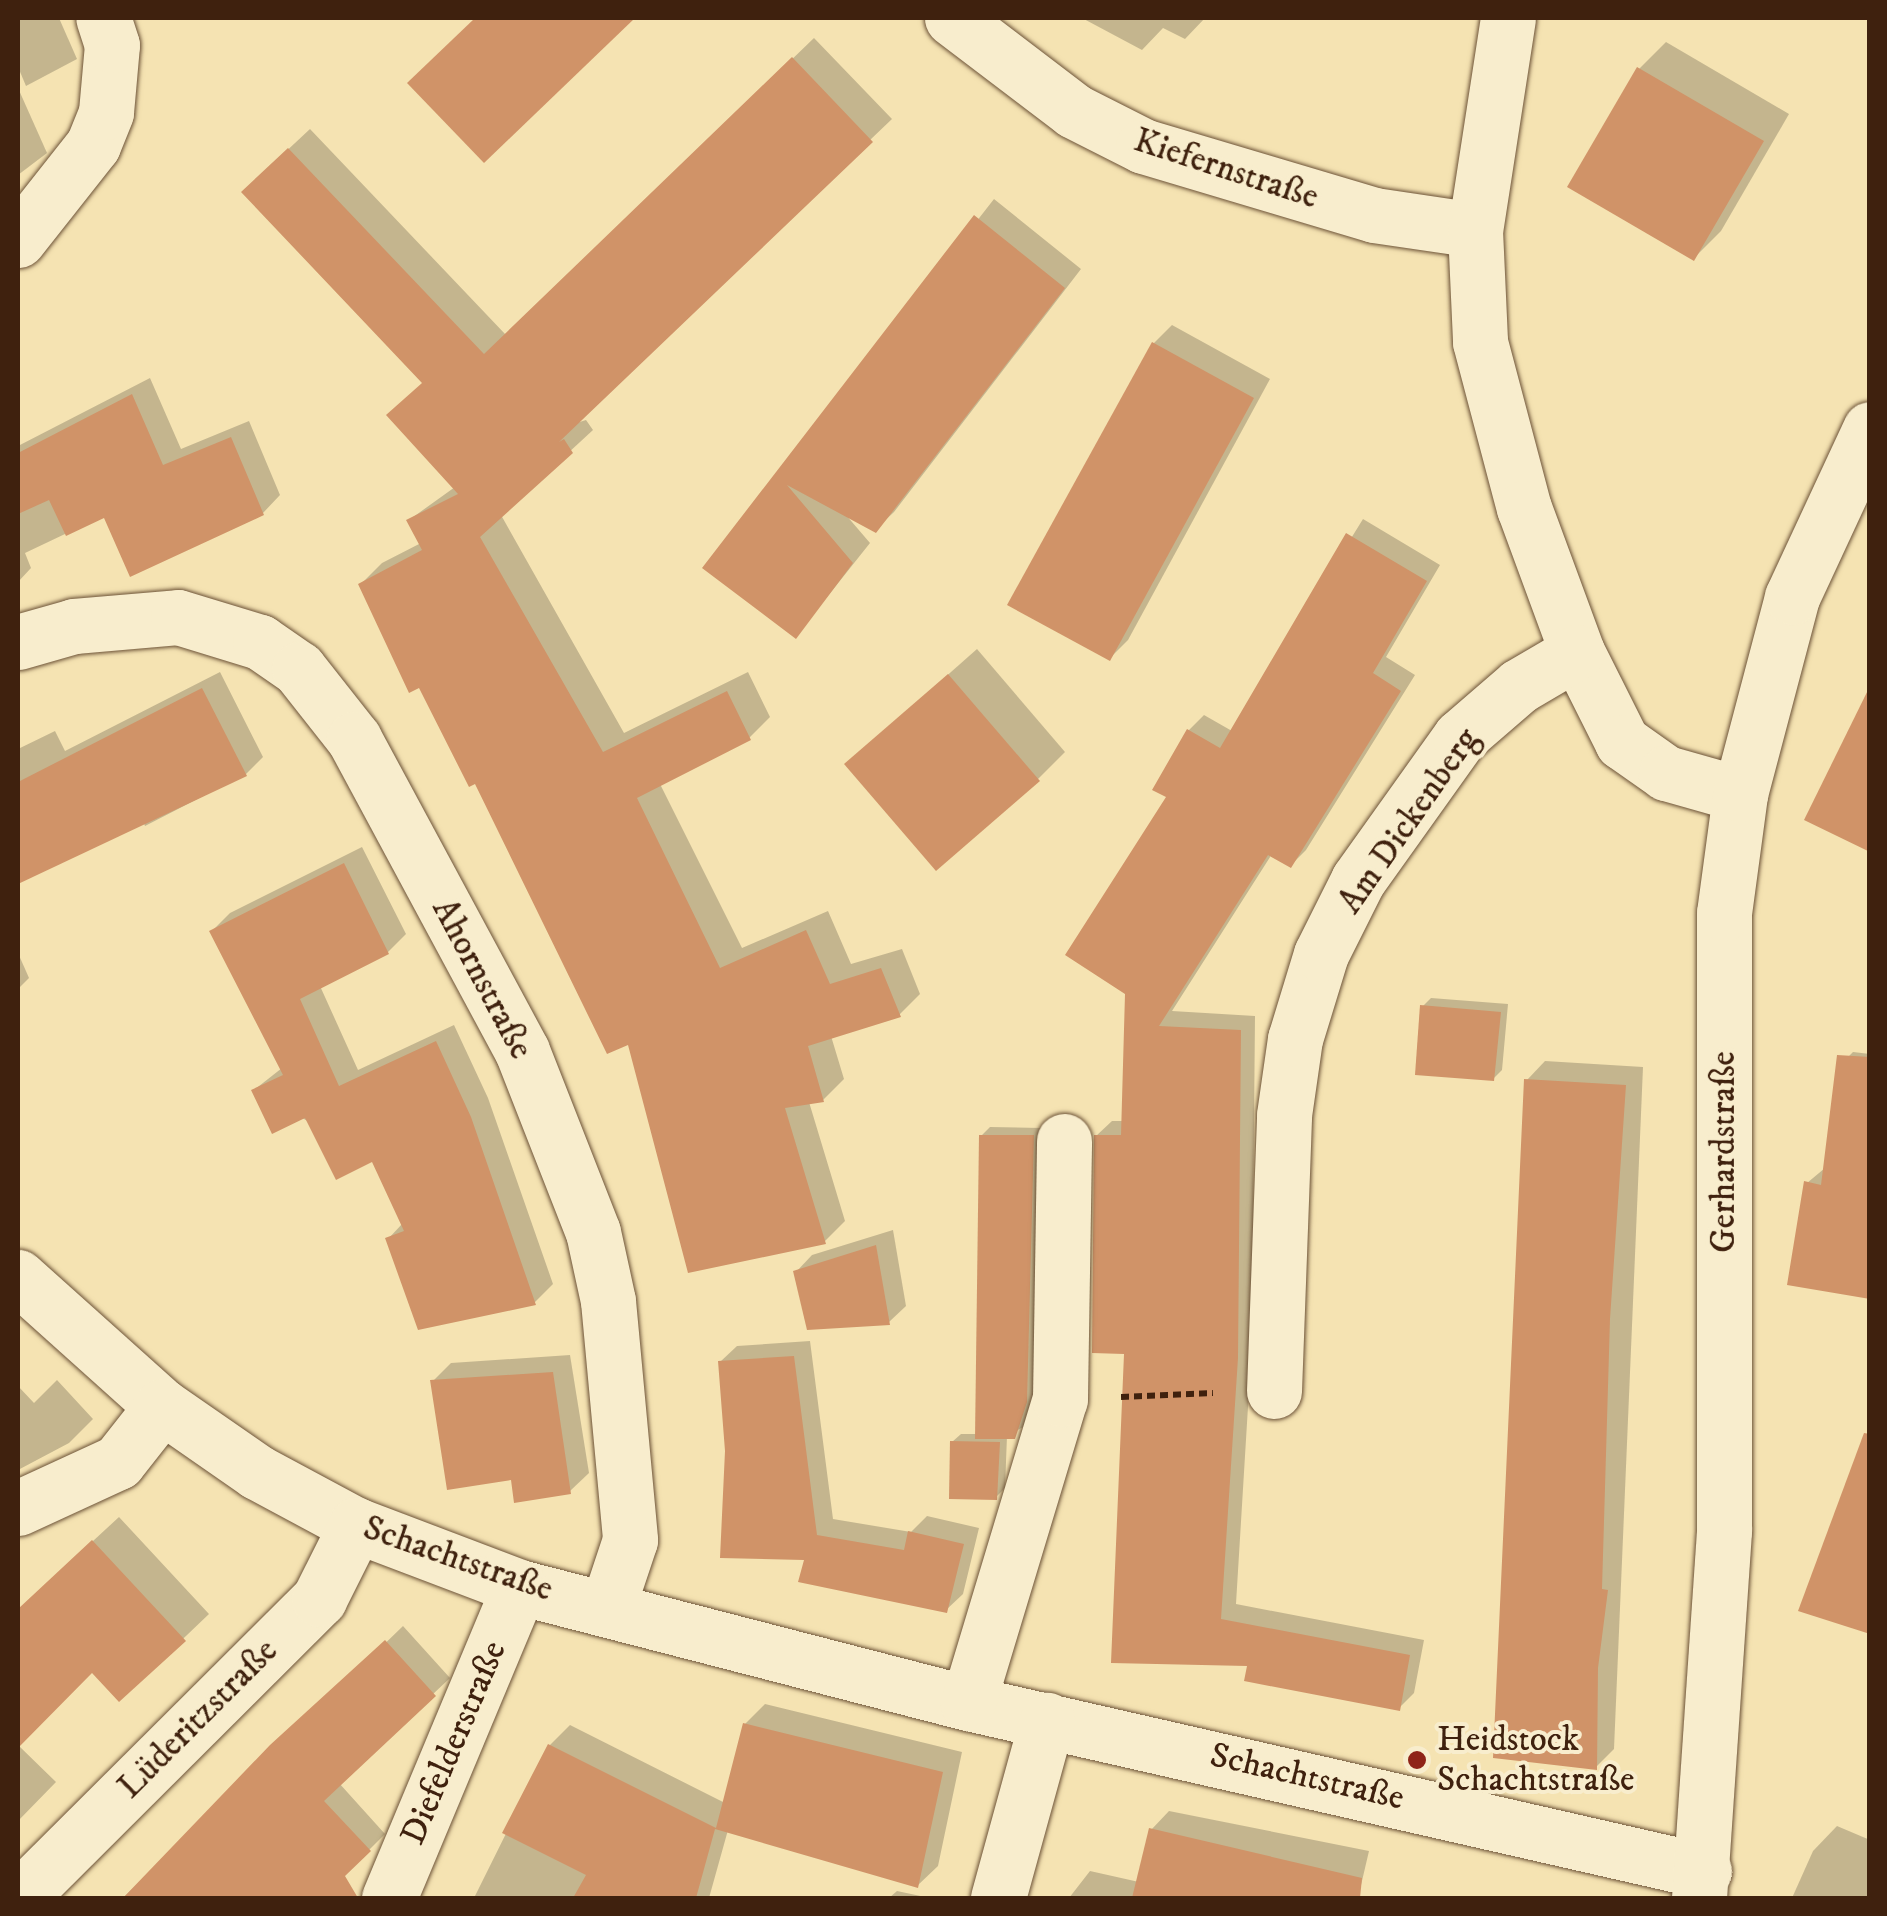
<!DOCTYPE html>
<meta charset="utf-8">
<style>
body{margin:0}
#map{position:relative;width:1887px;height:1916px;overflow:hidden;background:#f5e3b2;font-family:"IM FELL DW Pica",serif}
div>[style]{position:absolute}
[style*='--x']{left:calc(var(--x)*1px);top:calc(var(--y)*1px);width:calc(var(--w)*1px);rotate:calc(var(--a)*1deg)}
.shadow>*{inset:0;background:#0003}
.building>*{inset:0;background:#d09368}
.path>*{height:6px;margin-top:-3px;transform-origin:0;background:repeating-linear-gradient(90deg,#3f210e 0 8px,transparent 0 13px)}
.roads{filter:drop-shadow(0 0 2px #6c5237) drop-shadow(0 0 2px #6c5237)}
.minor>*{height:55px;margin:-27.5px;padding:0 27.5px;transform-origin:27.5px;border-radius:27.5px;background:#f8edcd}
.dots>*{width:28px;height:28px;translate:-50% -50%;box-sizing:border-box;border:5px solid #f8edcd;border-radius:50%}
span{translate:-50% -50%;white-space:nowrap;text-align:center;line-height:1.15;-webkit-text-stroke:8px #f8edcd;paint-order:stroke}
.street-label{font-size:35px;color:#3f210e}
.poi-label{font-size:35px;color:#3f210e}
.left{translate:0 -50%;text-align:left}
.frame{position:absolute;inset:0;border:20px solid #3f210e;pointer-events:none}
</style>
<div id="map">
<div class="shadow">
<div style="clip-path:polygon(18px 18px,59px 18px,77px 59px,26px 86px,18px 67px)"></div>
<div style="clip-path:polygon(478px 18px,633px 18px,484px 160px,428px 65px)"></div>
<div style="clip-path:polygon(1082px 18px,1205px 18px,1185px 39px,1163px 28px,1142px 50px)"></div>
<div style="clip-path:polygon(814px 38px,892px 119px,573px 424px,586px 420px,593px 430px,501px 515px,624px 733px,748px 672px,770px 717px,749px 738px,660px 784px,742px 948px,828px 911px,851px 964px,902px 949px,920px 994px,899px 1015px,831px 1036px,844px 1079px,823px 1100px,809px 1102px,845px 1221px,824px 1242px,629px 1042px,361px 584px,382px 563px,421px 543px,409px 520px,455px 487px,425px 382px,265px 171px,310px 129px,506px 335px)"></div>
<div style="clip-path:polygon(1666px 42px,1789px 114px,1721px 231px,1694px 258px,1639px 69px)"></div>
<div style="clip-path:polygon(18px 88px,47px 153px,18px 175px)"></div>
<div style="clip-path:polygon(994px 199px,1081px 269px,894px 512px,875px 530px,846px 515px,870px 543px,796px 636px,706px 568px)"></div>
<div style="clip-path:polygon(1172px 325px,1270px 379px,1128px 640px,1110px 658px,1154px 343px)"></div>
<div style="clip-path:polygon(150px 378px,181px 449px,249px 421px,280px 495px,263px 513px,105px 515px,25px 553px,31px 568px,18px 582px,18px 446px)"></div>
<div style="clip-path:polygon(1363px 519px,1440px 565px,1386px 657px,1415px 675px,1306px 850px,1291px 865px,1272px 854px,1172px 1011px,1255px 1016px,1252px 1341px,1236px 1604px,1424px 1640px,1414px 1693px,1399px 1708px,1250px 1664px,1114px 1661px,1127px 1351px,1096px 1136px,1112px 1121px,1124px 1121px,1169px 796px,1189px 730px,1204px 715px,1232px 731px)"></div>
<div style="clip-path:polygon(977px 649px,1065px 752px,1038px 779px,847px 764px)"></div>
<div style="clip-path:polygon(220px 672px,263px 757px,246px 774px,145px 826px,143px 821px,18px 881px,18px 749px,55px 731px,65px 751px)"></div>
<div style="clip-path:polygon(362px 847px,406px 934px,388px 952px,320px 986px,358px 1070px,454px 1025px,488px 1098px,553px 1284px,535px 1302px,419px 1327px,388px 1239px,403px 1223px,373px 1159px,254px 1090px,282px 1068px,212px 931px,230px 913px)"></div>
<div style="clip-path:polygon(18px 953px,29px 978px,18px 989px)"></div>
<div style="clip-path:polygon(1431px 998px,1508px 1004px,1502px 1070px,1493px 1079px,1423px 1006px)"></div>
<div style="clip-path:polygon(1853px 1052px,1870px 1054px,1870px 1296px,1807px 1183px,1825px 1168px,1838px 1067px)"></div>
<div style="clip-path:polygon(1545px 1061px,1643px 1067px,1614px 1749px,1596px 1767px,1527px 1080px)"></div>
<div style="clip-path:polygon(990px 1127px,1042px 1128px,1034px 1391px,1023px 1427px,1007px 1436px,1005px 1488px,996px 1497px,952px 1442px,961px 1434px,978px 1434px,981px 1136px)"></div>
<div style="clip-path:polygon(893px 1230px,906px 1306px,889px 1322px,796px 1272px,812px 1255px)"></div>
<div style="clip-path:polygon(810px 1341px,833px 1519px,911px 1532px,927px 1516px,979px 1528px,963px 1594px,946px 1610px,807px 1557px,727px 1451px,720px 1362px,737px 1346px)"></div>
<div style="clip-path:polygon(570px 1355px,589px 1473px,570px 1491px,513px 1477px,433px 1381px,451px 1363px)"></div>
<div style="clip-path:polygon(57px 1380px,93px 1419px,69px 1443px,18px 1470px,18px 1386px,34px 1403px)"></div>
<div style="clip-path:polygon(119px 1517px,209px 1614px,120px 1699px,92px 1670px,18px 1745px,56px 1782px,18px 1821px,18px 1634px,39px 1612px,54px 1577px)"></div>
<div style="clip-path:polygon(403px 1626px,450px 1678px,339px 1783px,385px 1834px,369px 1850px,308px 1876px,286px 1898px,123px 1898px)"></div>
<div style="clip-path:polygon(765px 1704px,962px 1752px,938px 1866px,917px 1886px,728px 1830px,709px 1898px,474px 1898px,550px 1745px,570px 1725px,725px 1803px,745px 1724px)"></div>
<div style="clip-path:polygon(1169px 1811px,1369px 1851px,1358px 1898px,1069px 1898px,1090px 1871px,1139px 1882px,1151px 1830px)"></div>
<div style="clip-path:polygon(1837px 1826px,1870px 1840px,1870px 1898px,1792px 1898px,1813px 1851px)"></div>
<div style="clip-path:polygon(897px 1891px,930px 1898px,889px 1898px)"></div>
</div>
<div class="building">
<div style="clip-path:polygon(475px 18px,635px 18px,484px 163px,407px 83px)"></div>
<div style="clip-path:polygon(792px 57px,873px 142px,559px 442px,564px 439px,573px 453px,480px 537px,603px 752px,727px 691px,751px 740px,637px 798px,720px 968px,806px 930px,830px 984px,881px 968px,901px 1017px,808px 1046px,824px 1102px,785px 1108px,826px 1244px,688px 1273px,628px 1045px,607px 1054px,475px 784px,469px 787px,419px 688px,409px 693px,358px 584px,422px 550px,406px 520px,458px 494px,386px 415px,422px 383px,241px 192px,288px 148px,484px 354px)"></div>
<div style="clip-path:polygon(1637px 67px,1764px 141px,1694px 261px,1567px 187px)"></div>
<div style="clip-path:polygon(974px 215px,1065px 288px,876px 533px,787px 485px,853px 563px,796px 639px,702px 568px)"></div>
<div style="clip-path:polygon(1152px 342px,1254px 398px,1110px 661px,1007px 605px)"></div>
<div style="clip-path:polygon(132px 394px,163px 465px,231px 437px,264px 515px,130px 577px,104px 518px,66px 536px,49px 500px,18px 514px,18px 453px)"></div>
<div style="clip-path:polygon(1346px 533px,1427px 581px,1373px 673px,1401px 691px,1291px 868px,1268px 855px,1159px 1026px,1241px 1030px,1238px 1358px,1221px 1619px,1410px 1655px,1400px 1711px,1244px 1681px,1247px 1666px,1111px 1663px,1124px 1354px,1092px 1353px,1094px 1135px,1121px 1135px,1125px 994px,1065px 955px,1166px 797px,1152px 790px,1187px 729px,1220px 748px)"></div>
<div style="clip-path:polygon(948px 674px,1040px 781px,936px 871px,844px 764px)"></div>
<div style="clip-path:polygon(1870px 686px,1870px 852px,1804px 820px)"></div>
<div style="clip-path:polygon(202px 688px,247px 776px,18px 884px,18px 782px)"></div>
<div style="clip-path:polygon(344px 863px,389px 954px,300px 999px,339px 1086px,436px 1041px,471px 1117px,536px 1305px,418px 1330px,385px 1238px,404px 1231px,372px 1162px,336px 1180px,305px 1118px,272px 1134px,251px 1090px,283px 1075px,209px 931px)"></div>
<div style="clip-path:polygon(1420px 1005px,1501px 1012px,1494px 1081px,1415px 1075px)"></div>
<div style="clip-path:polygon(1837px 1055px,1870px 1057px,1870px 1299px,1787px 1285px,1804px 1181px,1821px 1185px)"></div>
<div style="clip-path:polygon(1524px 1079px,1626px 1085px,1610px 1319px,1602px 1589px,1608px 1590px,1598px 1668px,1597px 1770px,1493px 1758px)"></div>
<div style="clip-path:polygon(979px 1135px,1034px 1135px,1027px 1402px,1015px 1439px,975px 1439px)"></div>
<div style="clip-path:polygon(876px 1245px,890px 1325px,807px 1330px,793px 1271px)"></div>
<div style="clip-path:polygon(794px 1356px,817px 1535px,904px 1550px,908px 1531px,964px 1544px,947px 1613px,798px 1582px,804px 1560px,720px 1558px,725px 1451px,718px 1361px)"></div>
<div style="clip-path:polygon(553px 1372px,571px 1494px,514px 1503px,511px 1480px,447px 1490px,430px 1380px)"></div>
<div style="clip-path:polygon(1864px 1433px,1870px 1434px,1870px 1634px,1798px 1611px)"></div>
<div style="clip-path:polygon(950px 1441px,1000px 1442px,997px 1500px,949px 1499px)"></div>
<div style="clip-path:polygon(92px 1540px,186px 1641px,119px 1702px,92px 1673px,18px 1748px,18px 1609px)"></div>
<div style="clip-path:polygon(385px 1640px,436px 1696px,324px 1801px,371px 1851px,345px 1876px,358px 1898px,123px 1898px,270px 1745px)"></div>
<div style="clip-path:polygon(743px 1723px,943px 1772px,918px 1888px,715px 1829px,696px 1898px,573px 1898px,586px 1875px,502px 1833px,548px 1744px,716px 1828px)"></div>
<div style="clip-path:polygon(1149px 1828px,1362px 1878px,1360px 1898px,1132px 1898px)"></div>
</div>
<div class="path">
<div style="--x:1121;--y:1397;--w:92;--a:-2.5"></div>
</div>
<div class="roads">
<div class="minor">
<div style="--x:952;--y:18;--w:153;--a:37.3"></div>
<div style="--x:1074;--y:111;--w:77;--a:26.9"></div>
<div style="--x:1143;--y:146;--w:241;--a:16.6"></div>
<div style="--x:1374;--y:215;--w:102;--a:8.4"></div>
<div style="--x:1508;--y:18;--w:215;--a:98.8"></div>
<div style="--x:1475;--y:230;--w:112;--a:87.4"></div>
<div style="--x:1480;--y:342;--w:172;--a:75.2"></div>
<div style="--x:1524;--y:508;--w:153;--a:69.8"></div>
<div style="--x:1577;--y:652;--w:101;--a:63.4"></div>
<div style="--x:1622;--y:742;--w:54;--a:35.2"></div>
<div style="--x:1666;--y:773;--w:77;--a:15.8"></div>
<div style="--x:18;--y:240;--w:121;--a:-51.7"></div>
<div style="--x:93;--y:145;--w:35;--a:-68"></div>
<div style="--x:106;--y:112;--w:67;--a:-84.9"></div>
<div style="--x:112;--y:45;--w:28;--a:-108"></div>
<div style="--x:18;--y:642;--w:58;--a:-15.9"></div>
<div style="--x:74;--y:626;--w:104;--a:-4.9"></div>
<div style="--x:178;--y:617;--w:86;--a:17"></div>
<div style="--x:260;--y:642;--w:47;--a:34.7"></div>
<div style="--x:299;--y:669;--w:89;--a:51.8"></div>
<div style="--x:354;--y:739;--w:354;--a:61.7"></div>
<div style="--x:522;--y:1051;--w:194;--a:68.6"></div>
<div style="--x:593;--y:1232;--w:71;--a:77.7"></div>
<div style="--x:608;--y:1301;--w:240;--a:84.7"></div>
<div style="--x:630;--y:1540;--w:70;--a:108.4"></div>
<div style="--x:18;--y:1277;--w:193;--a:41.9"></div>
<div style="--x:162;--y:1406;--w:116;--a:34.8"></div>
<div style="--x:257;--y:1472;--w:112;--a:28.2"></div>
<div style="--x:356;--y:1525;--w:174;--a:20.8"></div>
<div style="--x:519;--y:1587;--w:464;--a:14.5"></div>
<div style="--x:968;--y:1703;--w:755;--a:12.86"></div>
<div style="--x:1274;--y:1391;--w:276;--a:-87.9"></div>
<div style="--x:1284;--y:1115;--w:77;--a:-81.8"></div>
<div style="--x:1295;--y:1039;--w:89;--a:-73"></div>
<div style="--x:1321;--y:954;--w:83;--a:-63.4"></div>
<div style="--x:1358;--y:880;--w:176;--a:-54.5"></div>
<div style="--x:1460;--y:737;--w:78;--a:-40.8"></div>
<div style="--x:1519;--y:686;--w:67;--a:-30.4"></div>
<div style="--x:18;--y:1508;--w:110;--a:-24.7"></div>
<div style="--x:118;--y:1462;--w:71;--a:-51.8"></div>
<div style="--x:968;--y:1703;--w:318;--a:-73.2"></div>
<div style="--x:1060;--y:1399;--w:258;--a:-89.1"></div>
<div style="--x:19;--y:1898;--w:424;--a:-44.9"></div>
<div style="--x:319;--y:1599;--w:83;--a:-63.4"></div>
<div style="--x:389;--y:1898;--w:337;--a:-67.3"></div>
<div style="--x:998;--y:1898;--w:185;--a:-74.6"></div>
<div style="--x:1699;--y:1898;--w:368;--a:-86.1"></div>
<div style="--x:1724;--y:1531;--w:618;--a:-90"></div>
<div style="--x:1724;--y:913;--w:120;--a:-82.3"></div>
<div style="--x:1740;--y:794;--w:204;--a:-75.2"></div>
<div style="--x:1792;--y:597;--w:185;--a:-65.1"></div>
</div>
</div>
<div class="dots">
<div style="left:1417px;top:1760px;background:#8f2418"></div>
</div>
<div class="street-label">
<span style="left:1226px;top:169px;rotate:18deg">Kiefernstraße</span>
<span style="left:1409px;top:821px;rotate:-55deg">Am Dickenberg</span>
<span style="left:482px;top:979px;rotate:62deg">Ahornstraße</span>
<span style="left:1724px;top:1152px;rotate:-90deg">Gerhardstraße</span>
<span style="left:458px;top:1559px;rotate:19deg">Schachtstraße</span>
<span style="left:198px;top:1719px;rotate:-45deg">Lüderitzstraße</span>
<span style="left:454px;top:1743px;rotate:-67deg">Diefelderstraße</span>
<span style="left:1307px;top:1777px;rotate:13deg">Schachtstraße</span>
</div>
<div class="poi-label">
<span class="left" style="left:1437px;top:1760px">Heidstock<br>Schachtstraße</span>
</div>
<div class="frame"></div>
</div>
